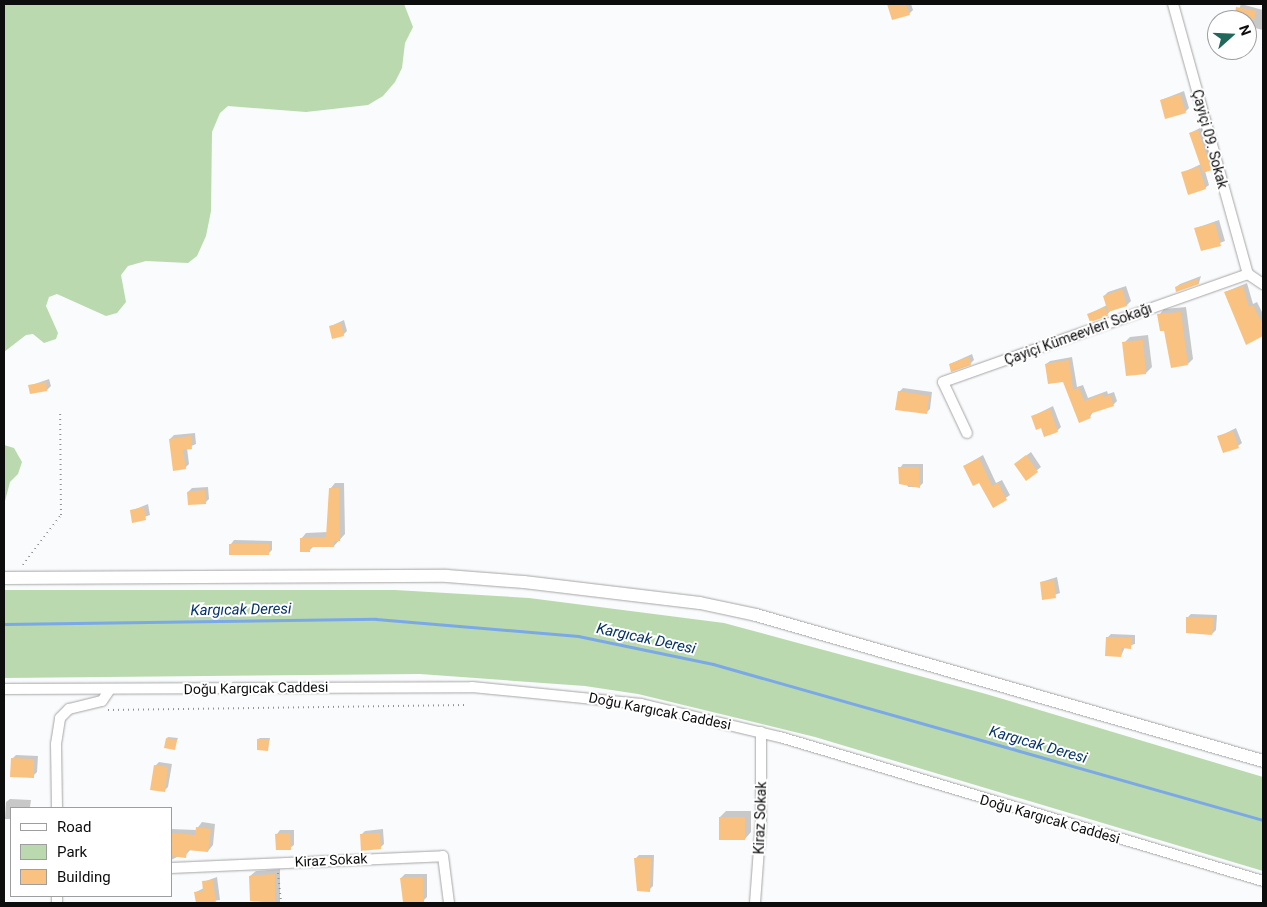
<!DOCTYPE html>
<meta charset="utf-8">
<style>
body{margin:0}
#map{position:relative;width:1267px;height:907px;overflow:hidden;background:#fafbfc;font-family:Roboto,sans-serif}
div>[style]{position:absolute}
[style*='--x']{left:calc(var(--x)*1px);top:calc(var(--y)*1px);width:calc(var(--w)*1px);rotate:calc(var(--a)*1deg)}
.green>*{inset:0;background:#bad9ae}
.shadow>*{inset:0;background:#0003}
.stream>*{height:3px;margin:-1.5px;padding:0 1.5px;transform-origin:1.5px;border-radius:1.5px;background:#7ba8e7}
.building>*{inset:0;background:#f9c280}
.path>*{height:2px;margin-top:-1px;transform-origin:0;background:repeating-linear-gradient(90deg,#929293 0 1px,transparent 0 5px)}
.roads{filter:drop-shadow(0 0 1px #a5a5a6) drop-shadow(0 0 1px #a5a5a6)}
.minor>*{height:10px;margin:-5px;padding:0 5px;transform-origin:5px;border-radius:5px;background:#fff}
.tertiary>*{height:12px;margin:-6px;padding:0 6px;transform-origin:6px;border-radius:6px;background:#fff}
span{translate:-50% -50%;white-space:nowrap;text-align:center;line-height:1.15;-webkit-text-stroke:4px #fff;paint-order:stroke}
.street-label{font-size:14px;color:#0d0d0d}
.water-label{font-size:15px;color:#05336a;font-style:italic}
.frame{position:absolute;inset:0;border:5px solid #0d0d0d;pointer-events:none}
.legend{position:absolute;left:10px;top:807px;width:162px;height:90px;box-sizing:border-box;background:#fff;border:1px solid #9e9e9e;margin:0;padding:6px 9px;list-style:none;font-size:15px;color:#0d0d0d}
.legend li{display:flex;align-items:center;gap:10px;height:25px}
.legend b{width:25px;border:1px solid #9e9e9e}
.north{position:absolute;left:1207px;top:10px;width:50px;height:50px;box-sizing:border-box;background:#fff;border:1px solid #9e9e9e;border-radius:50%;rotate:70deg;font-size:14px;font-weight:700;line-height:20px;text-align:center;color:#0d0d0d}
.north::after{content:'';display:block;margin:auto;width:18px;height:22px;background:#20675c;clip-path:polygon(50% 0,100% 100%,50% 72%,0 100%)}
</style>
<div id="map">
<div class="green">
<div style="clip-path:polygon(4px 4px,404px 4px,413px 27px,405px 43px,402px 68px,395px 82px,383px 96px,368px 105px,306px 112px,228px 106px,220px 113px,212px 132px,211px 211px,206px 236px,197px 256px,188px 263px,146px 261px,128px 266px,121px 275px,126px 302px,117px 313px,106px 316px,57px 294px,49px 297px,46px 306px,58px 333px,56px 339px,44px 343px,33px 334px,26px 335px,4px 352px)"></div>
<div style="clip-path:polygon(4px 445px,14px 448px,22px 462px,18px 474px,10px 482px,4px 505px)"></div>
<div style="clip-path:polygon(4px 590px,395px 590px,529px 598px,724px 623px,986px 694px,1263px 777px,1263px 871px,815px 737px,638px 694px,585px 686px,420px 674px,4px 678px)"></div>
</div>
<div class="shadow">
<div style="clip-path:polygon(888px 4px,911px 4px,913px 10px,909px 14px)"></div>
<div style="clip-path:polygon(1241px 4px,1263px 10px,1263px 30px,1247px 26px,1247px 20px,1235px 20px)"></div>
<div style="clip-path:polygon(1184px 91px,1189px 108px,1185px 112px,1161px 100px)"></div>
<div style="clip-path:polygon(1202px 127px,1215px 165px,1205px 171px,1209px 185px,1205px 188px,1182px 173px,1201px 164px,1190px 133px)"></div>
<div style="clip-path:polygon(1219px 220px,1225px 241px,1202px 250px,1196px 228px)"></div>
<div style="clip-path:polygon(1201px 276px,1199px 283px,1176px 287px,1180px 284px)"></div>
<div style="clip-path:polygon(1247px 283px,1253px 304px,1257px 302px,1263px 314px,1263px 335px,1247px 343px,1225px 292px)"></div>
<div style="clip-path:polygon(1126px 286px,1131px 301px,1127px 305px,1111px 310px,1107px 315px,1089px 314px,1107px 305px,1104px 296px,1108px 292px)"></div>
<div style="clip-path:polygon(1186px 307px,1193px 359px,1188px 364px,1159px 315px,1164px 309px)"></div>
<div style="clip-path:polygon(344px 320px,347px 331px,343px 335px,331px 326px)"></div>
<div style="clip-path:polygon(1148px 335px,1152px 367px,1146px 373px,1124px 343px,1130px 337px)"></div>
<div style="clip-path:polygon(972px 354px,974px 360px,970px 364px,950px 364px)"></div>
<div style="clip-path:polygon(1072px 357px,1077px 387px,1083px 385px,1088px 398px,1107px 391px,1108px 394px,1114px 392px,1117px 401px,1113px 405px,1093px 412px,1090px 417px,1064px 380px,1046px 364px,1050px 361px)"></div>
<div style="clip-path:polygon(49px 379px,51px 386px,47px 390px,29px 386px)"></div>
<div style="clip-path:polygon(903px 388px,932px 392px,930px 409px,926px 413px,899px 392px)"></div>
<div style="clip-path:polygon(1053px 406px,1061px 427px,1057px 431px,1042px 427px,1033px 416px)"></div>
<div style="clip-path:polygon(1236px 428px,1242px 443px,1238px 446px,1218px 437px)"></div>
<div style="clip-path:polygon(195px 433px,196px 444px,187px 448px,189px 464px,185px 468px,170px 439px,174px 435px)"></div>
<div style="clip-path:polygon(1031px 452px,1041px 467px,1026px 479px,1015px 464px)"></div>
<div style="clip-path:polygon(983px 455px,996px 483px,1002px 480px,1010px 495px,994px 506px,980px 481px,964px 466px)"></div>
<div style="clip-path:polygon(903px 464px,923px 464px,923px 483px,919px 487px,908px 487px,900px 468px)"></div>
<div style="clip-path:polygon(335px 483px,344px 483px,345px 534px,334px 546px,314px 546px,310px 550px,301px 539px,306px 533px,328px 532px,330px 489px)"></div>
<div style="clip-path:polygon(208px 487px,209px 499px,205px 503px,188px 492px,192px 488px)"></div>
<div style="clip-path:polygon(148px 504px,150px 515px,133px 521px,131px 511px)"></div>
<div style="clip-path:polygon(234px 540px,272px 541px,272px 550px,268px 554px,231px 544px)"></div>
<div style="clip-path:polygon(1057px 577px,1060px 593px,1043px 599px,1041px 582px)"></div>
<div style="clip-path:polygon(1191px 614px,1217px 615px,1216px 630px,1212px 634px,1188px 617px)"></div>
<div style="clip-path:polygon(1111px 634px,1135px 635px,1135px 644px,1125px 647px,1121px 656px,1107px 638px)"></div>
<div style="clip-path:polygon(168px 737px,178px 738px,174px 748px,167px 738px)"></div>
<div style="clip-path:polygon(260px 738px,270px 738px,268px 749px,258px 739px)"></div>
<div style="clip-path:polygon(16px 755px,38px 756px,37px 772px,33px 776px,12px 759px)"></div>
<div style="clip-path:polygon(159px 762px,172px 764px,168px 787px,165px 790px,155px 766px)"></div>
<div style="clip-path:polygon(10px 799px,31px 800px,30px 807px,49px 808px,11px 808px,11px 819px,5px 819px,6px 802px)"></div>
<div style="clip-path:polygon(726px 811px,751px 811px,751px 832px,745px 839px,720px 817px)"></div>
<div style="clip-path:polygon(202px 822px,215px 824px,213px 845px,208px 851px,191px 849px,185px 856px,179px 856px,171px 860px,171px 829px,196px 830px)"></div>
<div style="clip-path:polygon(383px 829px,384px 844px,380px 848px,361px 835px,365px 831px)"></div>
<div style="clip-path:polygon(280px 830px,294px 830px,294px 845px,290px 848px,277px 834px)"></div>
<div style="clip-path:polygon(639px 855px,654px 855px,653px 886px,649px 890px,635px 859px)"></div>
<div style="clip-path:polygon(280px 869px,280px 903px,265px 903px,250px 876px,256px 871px)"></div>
<div style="clip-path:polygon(405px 874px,427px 874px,427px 897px,423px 901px,401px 878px)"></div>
<div style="clip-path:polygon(217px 877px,220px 900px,197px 903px,196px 892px,204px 888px,203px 882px)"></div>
</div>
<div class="stream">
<div style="--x:4;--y:624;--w:372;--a:-0.8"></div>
<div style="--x:376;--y:619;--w:203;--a:4.8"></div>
<div style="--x:578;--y:636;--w:138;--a:11.7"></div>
<div style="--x:713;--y:664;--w:572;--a:15.84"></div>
</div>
<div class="building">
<div style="clip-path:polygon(887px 4px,906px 4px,910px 15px,892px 20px)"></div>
<div style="clip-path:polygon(1236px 7px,1256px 11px,1254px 20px,1234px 20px)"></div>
<div style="clip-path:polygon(1180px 94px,1186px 113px,1165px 119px,1160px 100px)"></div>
<div style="clip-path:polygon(1198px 130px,1212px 170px,1203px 173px,1189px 133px)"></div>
<div style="clip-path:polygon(1199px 167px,1206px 189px,1188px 195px,1181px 172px)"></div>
<div style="clip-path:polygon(1215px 223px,1221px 246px,1201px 251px,1194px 228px)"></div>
<div style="clip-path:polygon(1197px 279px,1199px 284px,1176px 292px,1175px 287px)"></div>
<div style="clip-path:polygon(1243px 286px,1249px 307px,1253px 305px,1263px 325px,1263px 336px,1246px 345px,1224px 292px)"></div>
<div style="clip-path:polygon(1122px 289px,1127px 306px,1108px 312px,1103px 296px)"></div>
<div style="clip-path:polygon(1105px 307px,1108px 316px,1090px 322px,1087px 314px)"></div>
<div style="clip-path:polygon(1181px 312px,1188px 365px,1171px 368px,1164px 331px,1160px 331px,1157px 314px)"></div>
<div style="clip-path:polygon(341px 323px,344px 336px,332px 339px,329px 326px)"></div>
<div style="clip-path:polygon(1143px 340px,1146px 374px,1126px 376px,1122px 342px)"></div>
<div style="clip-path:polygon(969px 357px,971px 365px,951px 372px,949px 364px)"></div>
<div style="clip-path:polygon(1069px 360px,1073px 390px,1079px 388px,1084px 401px,1103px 394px,1104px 397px,1110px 395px,1114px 406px,1089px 414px,1091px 418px,1079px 423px,1063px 382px,1048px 384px,1045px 364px)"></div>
<div style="clip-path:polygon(46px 382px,47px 391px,30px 394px,28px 385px)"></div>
<div style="clip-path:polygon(898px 391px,929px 396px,927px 414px,895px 410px)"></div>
<div style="clip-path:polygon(1050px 409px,1058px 432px,1044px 437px,1041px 428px,1036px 430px,1031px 416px)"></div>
<div style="clip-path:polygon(1233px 431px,1239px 448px,1223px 453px,1217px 436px)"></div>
<div style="clip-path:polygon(191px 436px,192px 449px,183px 450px,186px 469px,173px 471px,169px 439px)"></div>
<div style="clip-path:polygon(1026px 455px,1038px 472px,1026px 481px,1014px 464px)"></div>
<div style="clip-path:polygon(979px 458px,992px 486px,998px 483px,1007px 500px,993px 508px,979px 483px,973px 486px,963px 466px)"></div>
<div style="clip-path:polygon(898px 467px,919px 467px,920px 488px,899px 484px)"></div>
<div style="clip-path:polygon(329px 488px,339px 488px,340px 541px,334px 541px,334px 547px,310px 547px,310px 552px,300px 552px,300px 538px,326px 537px)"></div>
<div style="clip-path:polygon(205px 490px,206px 504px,188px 505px,187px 492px)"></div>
<div style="clip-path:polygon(144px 507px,146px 520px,132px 523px,130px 510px)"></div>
<div style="clip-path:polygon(229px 544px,269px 544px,269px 555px,229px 555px)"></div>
<div style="clip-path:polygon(1054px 580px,1056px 598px,1042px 600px,1040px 582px)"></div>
<div style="clip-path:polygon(1186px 617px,1214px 618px,1212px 635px,1186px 633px)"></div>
<div style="clip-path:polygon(1106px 637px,1132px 638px,1131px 649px,1122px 648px,1121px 657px,1105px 656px)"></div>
<div style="clip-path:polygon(166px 738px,177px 740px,175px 750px,164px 748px)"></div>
<div style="clip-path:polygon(257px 739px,269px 739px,268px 751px,257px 750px)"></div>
<div style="clip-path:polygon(11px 758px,34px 759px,34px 778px,10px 777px)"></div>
<div style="clip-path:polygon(154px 765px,168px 767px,165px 792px,150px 790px)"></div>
<div style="clip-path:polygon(719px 817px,745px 817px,745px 840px,719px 840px)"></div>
<div style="clip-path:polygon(196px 827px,211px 829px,208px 852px,187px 850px,186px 858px,171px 856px,171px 833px,195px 835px)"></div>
<div style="clip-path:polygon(290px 833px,291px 850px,276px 850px,275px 834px)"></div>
<div style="clip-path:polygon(380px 833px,381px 849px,361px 851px,360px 834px)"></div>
<div style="clip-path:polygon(634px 858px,651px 858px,650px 892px,637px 891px)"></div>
<div style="clip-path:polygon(275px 874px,275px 903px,250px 901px,249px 876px)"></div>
<div style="clip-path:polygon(423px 877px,424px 902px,403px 902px,400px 878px)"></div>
<div style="clip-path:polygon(213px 880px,216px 903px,196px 903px,194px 892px,203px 891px,202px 881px)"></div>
</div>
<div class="path">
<div style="--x:23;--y:565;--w:63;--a:-52.8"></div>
<div style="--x:61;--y:515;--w:105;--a:-90.5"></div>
<div style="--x:108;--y:710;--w:357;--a:-0.8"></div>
<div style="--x:278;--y:873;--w:30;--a:84"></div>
</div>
<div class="roads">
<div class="minor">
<div style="--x:1173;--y:4;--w:280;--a:74.5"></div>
<div style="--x:967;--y:433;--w:56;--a:-115.2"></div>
<div style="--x:943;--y:382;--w:324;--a:-19.5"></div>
<div style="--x:1248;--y:274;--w:18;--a:34"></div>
<div style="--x:4;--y:689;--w:468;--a:-0.2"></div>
<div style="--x:472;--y:687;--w:170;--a:5.7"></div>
<div style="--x:641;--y:704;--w:143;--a:13.4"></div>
<div style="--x:780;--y:737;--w:504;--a:16.6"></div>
<div style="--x:57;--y:808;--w:64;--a:-90.9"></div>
<div style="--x:56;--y:744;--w:26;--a:-81"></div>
<div style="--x:60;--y:718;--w:13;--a:-45"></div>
<div style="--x:69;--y:709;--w:34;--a:-14"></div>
<div style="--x:102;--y:701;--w:14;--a:-56"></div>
<div style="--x:171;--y:868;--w:272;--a:-2.5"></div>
<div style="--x:443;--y:856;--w:47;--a:82.7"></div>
<div style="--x:57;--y:903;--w:7;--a:-90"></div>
<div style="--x:755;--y:903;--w:81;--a:-85.8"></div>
<div style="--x:761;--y:822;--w:90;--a:-90"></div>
</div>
<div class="tertiary">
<div style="--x:4;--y:578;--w:443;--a:-0.3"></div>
<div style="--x:447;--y:576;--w:77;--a:4.5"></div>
<div style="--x:524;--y:582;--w:177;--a:6.8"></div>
<div style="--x:700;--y:603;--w:57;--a:12.1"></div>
<div style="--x:756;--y:615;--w:528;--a:16.06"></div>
</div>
</div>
<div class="street-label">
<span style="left:1210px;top:139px;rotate:75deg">Çayiçi 09. Sokak</span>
<span style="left:1078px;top:334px;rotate:-20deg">Çayiçi Kümeevleri Sokağı</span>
<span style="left:256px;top:688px;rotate:-1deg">Doğu Kargıcak Caddesi</span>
<span style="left:660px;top:711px;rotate:11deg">Doğu Kargıcak Caddesi</span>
<span style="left:760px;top:818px;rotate:-88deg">Kiraz Sokak</span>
<span style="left:1050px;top:819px;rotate:16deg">Doğu Kargıcak Caddesi</span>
<span style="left:331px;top:860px;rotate:-3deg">Kiraz Sokak</span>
</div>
<div class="water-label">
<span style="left:241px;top:610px;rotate:-1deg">Kargıcak Deresi</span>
<span style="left:646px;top:639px;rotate:12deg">Kargıcak Deresi</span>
<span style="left:1038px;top:745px;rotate:16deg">Kargıcak Deresi</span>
</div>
<div class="frame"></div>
<ul class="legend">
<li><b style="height:6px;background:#fff"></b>Road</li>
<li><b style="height:14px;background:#bad9ae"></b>Park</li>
<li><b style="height:14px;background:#f9c280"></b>Building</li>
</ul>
<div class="north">N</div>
</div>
